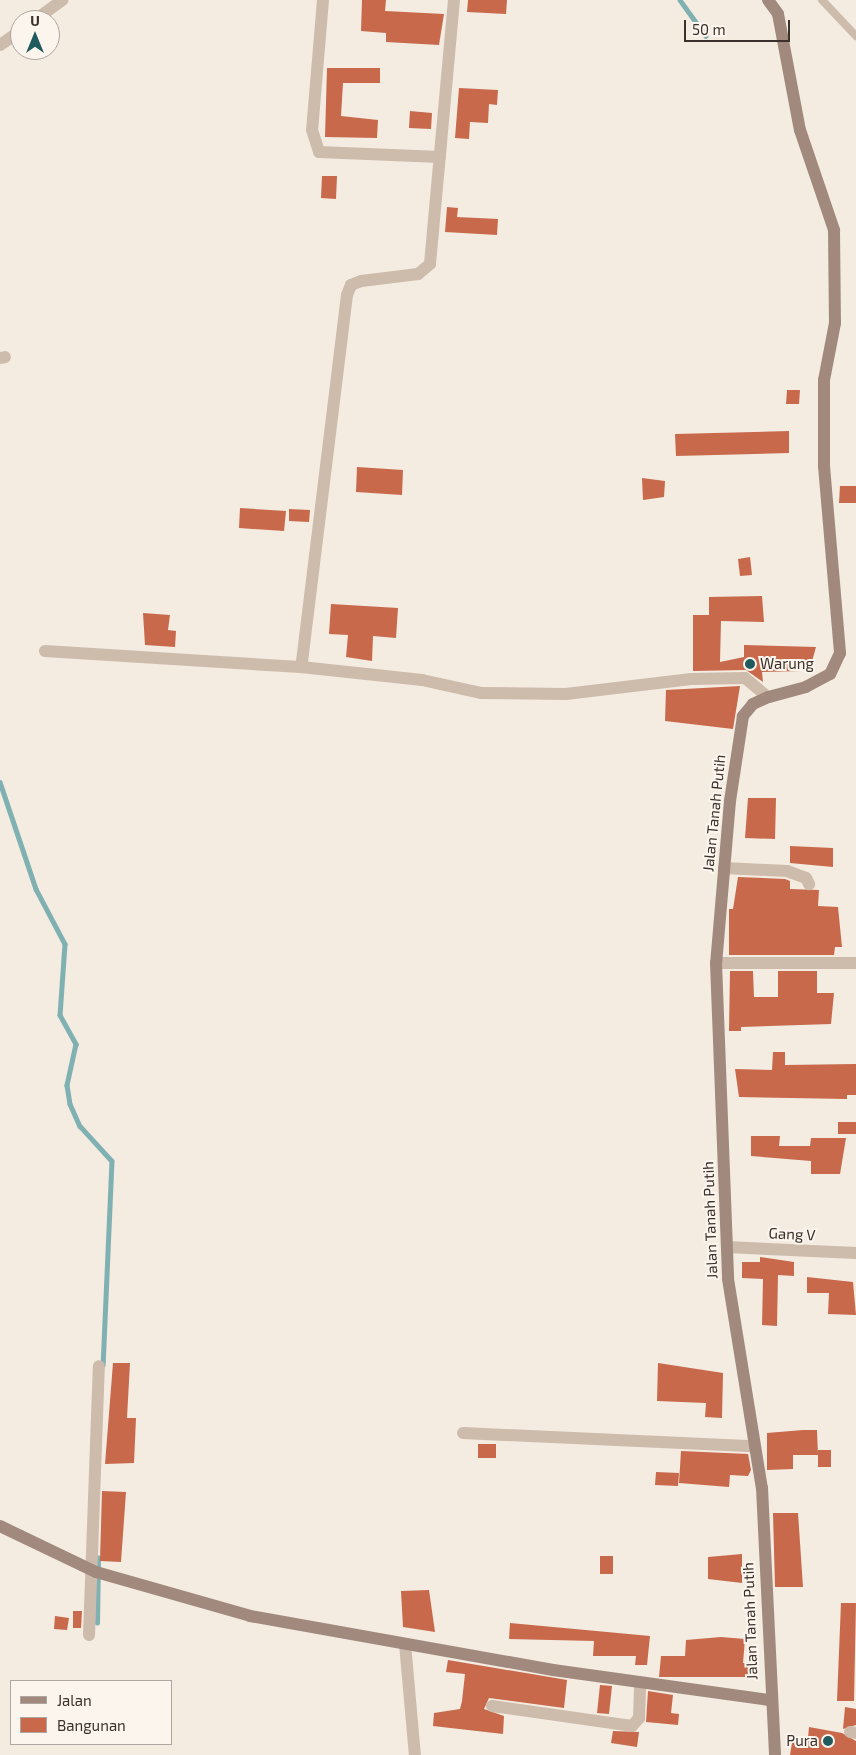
<!DOCTYPE html>
<style>
body{margin:0}
#map{position:relative;width:856px;height:1755px;overflow:hidden;background:#f4ebe1;font-family:"Exo 2",sans-serif}
div>[style]{position:absolute}
[style*='--x']{left:calc(var(--x)*1px);top:calc(var(--y)*1px);width:calc(var(--w)*1px);rotate:calc(var(--a)*1deg)}
.stream>*{height:4.5px;margin:-2.25px;padding:0 2.25px;transform-origin:2.25px;border-radius:2.25px;background:#7fb0b2}
.building>*{inset:0;background:#c8694b}
.lane>*{height:8px;margin:-4px;padding:0 4px;transform-origin:4px;border-radius:4px;background:#cdbbac}
.street>*{height:12px;margin:-6px;padding:0 6px;transform-origin:6px;border-radius:6px;background:#cdbbac}
.secondary>*{height:12px;margin:-6px;padding:0 6px;transform-origin:6px;border-radius:6px;background:#a18a7d}
.dots>*{width:14px;height:14px;translate:-50% -50%;box-sizing:border-box;border:2px solid #fbf5ee;border-radius:50%}
span{translate:-50% -50%;white-space:nowrap;text-align:center;line-height:1.15;-webkit-text-stroke:4px #fbf5ee;paint-order:stroke}
.poi-label{font-size:15px;color:#3b302b}
.left{translate:0 -50%;text-align:left}
.right{translate:-100% -50%;text-align:right}
.street-label{font-size:15px;color:#3b302b}
.legend{position:absolute;left:10px;top:1680px;width:162px;height:65px;box-sizing:border-box;background:#fbf5ee;border:1px solid #aea6a0;margin:0;padding:6px 9px;list-style:none;font-size:15px;color:#3b302b}
.legend li{display:flex;align-items:center;gap:10px;height:25px}
.legend b{width:25px;border:1px solid #aea6a0}
.north{position:absolute;left:10px;top:10px;width:50px;height:50px;box-sizing:border-box;background:#fbf5ee;border:1px solid #aea6a0;border-radius:50%;rotate:0deg;font-size:14px;font-weight:700;line-height:20px;text-align:center;color:#3b302b}
.north::after{content:'';display:block;margin:auto;width:18px;height:22px;background:#1f5a5e;clip-path:polygon(50% 0,100% 100%,50% 72%,0 100%)}
.scale{position:absolute;left:684px;top:20px;width:106px;height:22px;box-sizing:border-box;border:2px solid #3b302b;border-top:0;padding-left:6px;font-size:15px;line-height:18px;white-space:nowrap;color:#3b302b;-webkit-text-stroke:4px #fbf5ee;paint-order:stroke}
</style>
<div id="map">
<div class="stream">
<div style="--x:680;--y:0;--w:44;--a:54.2"></div>
<div style="--x:0;--y:782;--w:113;--a:71.4"></div>
<div style="--x:36;--y:889;--w:62;--a:62.2"></div>
<div style="--x:65;--y:944;--w:71;--a:94"></div>
<div style="--x:60;--y:1015;--w:33;--a:61"></div>
<div style="--x:76;--y:1044;--w:42;--a:102.4"></div>
<div style="--x:67;--y:1085;--w:19;--a:81"></div>
<div style="--x:70;--y:1104;--w:24;--a:66"></div>
<div style="--x:80;--y:1126;--w:47;--a:47.6"></div>
<div style="--x:112;--y:1161;--w:204;--a:92.5"></div>
<div style="--x:97;--y:1623;--w:65;--a:-89.1"></div>
</div>
<div class="building">
<div style="clip-path:polygon(362px 0,386px 0,385px 11px,444px 14px,439px 45px,386px 42px,386px 33px,361px 31px)"></div>
<div style="clip-path:polygon(468px 0,507px 0,506px 14px,467px 12px)"></div>
<div style="clip-path:polygon(327px 68px,380px 68px,380px 83px,343px 83px,341px 116px,378px 120px,377px 138px,325px 137px)"></div>
<div style="clip-path:polygon(459px 88px,498px 90px,497px 105px,489px 104px,488px 123px,470px 122px,469px 139px,455px 138px)"></div>
<div style="clip-path:polygon(410px 111px,432px 113px,431px 129px,409px 128px)"></div>
<div style="clip-path:polygon(322px 176px,337px 176px,336px 199px,321px 198px)"></div>
<div style="clip-path:polygon(447px 207px,458px 208px,457px 217px,498px 219px,497px 235px,445px 232px)"></div>
<div style="clip-path:polygon(787px 390px,800px 390px,799px 404px,786px 404px)"></div>
<div style="clip-path:polygon(789px 431px,789px 453px,676px 456px,675px 434px)"></div>
<div style="clip-path:polygon(357px 467px,403px 470px,402px 495px,356px 492px)"></div>
<div style="clip-path:polygon(642px 478px,665px 481px,664px 497px,643px 500px)"></div>
<div style="clip-path:polygon(840px 486px,856px 486px,856px 503px,839px 503px)"></div>
<div style="clip-path:polygon(240px 508px,286px 511px,284px 531px,239px 528px)"></div>
<div style="clip-path:polygon(289px 509px,310px 510px,309px 522px,289px 521px)"></div>
<div style="clip-path:polygon(750px 557px,752px 575px,740px 576px,738px 559px)"></div>
<div style="clip-path:polygon(762px 596px,764px 622px,721px 621px,720px 662px,744px 657px,744px 645px,816px 647px,811px 665px,801px 671px,762px 672px,763px 682px,746px 670px,693px 671px,693px 615px,709px 615px,709px 597px)"></div>
<div style="clip-path:polygon(331px 604px,398px 608px,396px 638px,373px 636px,372px 661px,346px 657px,348px 635px,329px 634px)"></div>
<div style="clip-path:polygon(143px 613px,170px 615px,168px 630px,176px 631px,175px 647px,145px 645px)"></div>
<div style="clip-path:polygon(740px 686px,733px 729px,665px 721px,666px 690px)"></div>
<div style="clip-path:polygon(748px 798px,776px 798px,775px 839px,745px 838px)"></div>
<div style="clip-path:polygon(790px 846px,833px 848px,833px 867px,790px 863px)"></div>
<div style="clip-path:polygon(738px 877px,785px 879px,790px 881px,790px 889px,819px 890px,818px 906px,838px 907px,842px 947px,835px 947px,834px 955px,729px 955px,729px 909px,733px 909px)"></div>
<div style="clip-path:polygon(730px 971px,753px 971px,754px 997px,778px 997px,778px 971px,817px 971px,817px 993px,834px 993px,831px 1024px,741px 1027px,741px 1031px,729px 1031px)"></div>
<div style="clip-path:polygon(773px 1052px,785px 1052px,785px 1065px,856px 1064px,856px 1095px,847px 1095px,847px 1099px,739px 1097px,735px 1069px,772px 1070px)"></div>
<div style="clip-path:polygon(838px 1122px,856px 1122px,856px 1134px,838px 1134px)"></div>
<div style="clip-path:polygon(751px 1136px,780px 1136px,779px 1146px,810px 1146px,811px 1138px,846px 1138px,840px 1174px,811px 1174px,811px 1161px,751px 1156px)"></div>
<div style="clip-path:polygon(760px 1257px,794px 1262px,794px 1276px,778px 1275px,777px 1326px,762px 1325px,763px 1279px,742px 1278px,742px 1262px,760px 1262px)"></div>
<div style="clip-path:polygon(807px 1277px,853px 1282px,856px 1315px,828px 1314px,829px 1293px,807px 1293px)"></div>
<div style="clip-path:polygon(113px 1363px,130px 1363px,127px 1418px,136px 1418px,134px 1463px,105px 1464px)"></div>
<div style="clip-path:polygon(658px 1363px,723px 1373px,722px 1418px,705px 1417px,706px 1403px,657px 1401px)"></div>
<div style="clip-path:polygon(803px 1430px,817px 1430px,818px 1455px,793px 1455px,793px 1469px,767px 1470px,767px 1433px)"></div>
<div style="clip-path:polygon(478px 1444px,496px 1444px,496px 1458px,478px 1458px)"></div>
<div style="clip-path:polygon(818px 1450px,831px 1450px,831px 1467px,818px 1467px)"></div>
<div style="clip-path:polygon(681px 1451px,748px 1454px,751px 1470px,748px 1476px,730px 1475px,729px 1487px,679px 1483px)"></div>
<div style="clip-path:polygon(656px 1472px,679px 1473px,678px 1486px,655px 1485px)"></div>
<div style="clip-path:polygon(102px 1491px,126px 1492px,121px 1562px,100px 1561px)"></div>
<div style="clip-path:polygon(773px 1513px,798px 1513px,803px 1587px,775px 1587px)"></div>
<div style="clip-path:polygon(742px 1554px,742px 1583px,708px 1579px,708px 1557px)"></div>
<div style="clip-path:polygon(600px 1556px,613px 1556px,613px 1574px,600px 1574px)"></div>
<div style="clip-path:polygon(429px 1590px,435px 1632px,403px 1627px,401px 1591px)"></div>
<div style="clip-path:polygon(841px 1603px,856px 1603px,854px 1701px,837px 1701px)"></div>
<div style="clip-path:polygon(73px 1611px,82px 1611px,81px 1628px,73px 1628px)"></div>
<div style="clip-path:polygon(55px 1616px,69px 1618px,67px 1630px,54px 1629px)"></div>
<div style="clip-path:polygon(510px 1623px,650px 1636px,647px 1665px,635px 1665px,636px 1656px,593px 1656px,594px 1641px,509px 1639px)"></div>
<div style="clip-path:polygon(721px 1637px,745px 1639px,743px 1663px,753px 1663px,752px 1677px,659px 1677px,661px 1656px,685px 1656px,686px 1640px)"></div>
<div style="clip-path:polygon(448px 1660px,567px 1680px,564px 1708px,489px 1698px,484px 1709px,504px 1716px,503px 1734px,433px 1726px,434px 1713px,460px 1709px,462px 1701px,465px 1674px,446px 1672px)"></div>
<div style="clip-path:polygon(600px 1685px,612px 1686px,609px 1714px,597px 1713px)"></div>
<div style="clip-path:polygon(648px 1691px,673px 1695px,671px 1713px,679px 1714px,678px 1725px,646px 1722px)"></div>
<div style="clip-path:polygon(845px 1707px,856px 1709px,856px 1725px,843px 1729px)"></div>
<div style="clip-path:polygon(809px 1727px,842px 1733px,856px 1741px,856px 1755px,790px 1755px,792px 1743px,808px 1738px)"></div>
<div style="clip-path:polygon(613px 1731px,639px 1732px,637px 1747px,611px 1743px)"></div>
</div>
<div class="lane">
<div style="--x:822;--y:0;--w:50;--a:46.6"></div>
</div>
<div class="street">
<div style="--x:323;--y:0;--w:130;--a:94.8"></div>
<div style="--x:312;--y:130;--w:23;--a:72"></div>
<div style="--x:319;--y:152;--w:121;--a:2.4"></div>
<div style="--x:454;--y:0;--w:265;--a:95.2"></div>
<div style="--x:430;--y:264;--w:16;--a:140"></div>
<div style="--x:418;--y:274;--w:57;--a:173"></div>
<div style="--x:361;--y:281;--w:11;--a:158"></div>
<div style="--x:351;--y:285;--w:11;--a:112"></div>
<div style="--x:347;--y:295;--w:375;--a:97"></div>
<div style="--x:301;--y:667;--w:122;--a:6.1"></div>
<div style="--x:422;--y:680;--w:60;--a:12.4"></div>
<div style="--x:481;--y:693;--w:85;--a:0.7"></div>
<div style="--x:566;--y:694;--w:126;--a:-6.8"></div>
<div style="--x:691;--y:679;--w:54;--a:-1.1"></div>
<div style="--x:745;--y:678;--w:30;--a:40"></div>
<div style="--x:35;--y:20;--w:34;--a:-36"></div>
<div style="--x:0;--y:45;--w:24;--a:-35"></div>
<div style="--x:0;--y:358;--w:5;--a:-11"></div>
<div style="--x:45;--y:651;--w:256;--a:3.6"></div>
<div style="--x:724;--y:868;--w:63;--a:2.7"></div>
<div style="--x:787;--y:871;--w:20;--a:20"></div>
<div style="--x:806;--y:878;--w:7;--a:63"></div>
<div style="--x:716;--y:963;--w:140;--a:0"></div>
<div style="--x:727;--y:1247;--w:129;--a:2.7"></div>
<div style="--x:463;--y:1433;--w:290;--a:2.6"></div>
<div style="--x:89;--y:1635;--w:269;--a:-87.9"></div>
<div style="--x:405;--y:1644;--w:111;--a:84.9"></div>
<div style="--x:492;--y:1706;--w:141;--a:8.1"></div>
<div style="--x:632;--y:1726;--w:11;--a:-49"></div>
<div style="--x:639;--y:1718;--w:35;--a:-88"></div>
<div style="--x:850;--y:1732;--w:6;--a:9"></div>
</div>
<div class="secondary">
<div style="--x:768;--y:0;--w:17;--a:54"></div>
<div style="--x:778;--y:14;--w:118;--a:79.3"></div>
<div style="--x:800;--y:130;--w:106;--a:71.2"></div>
<div style="--x:834;--y:230;--w:93;--a:89.4"></div>
<div style="--x:835;--y:323;--w:58;--a:100.9"></div>
<div style="--x:824;--y:380;--w:86;--a:90"></div>
<div style="--x:824;--y:466;--w:188;--a:85.1"></div>
<div style="--x:840;--y:653;--w:23;--a:115"></div>
<div style="--x:830;--y:674;--w:27;--a:152"></div>
<div style="--x:806;--y:687;--w:39;--a:165"></div>
<div style="--x:768;--y:697;--w:17;--a:155"></div>
<div style="--x:753;--y:704;--w:16;--a:130"></div>
<div style="--x:743;--y:716;--w:86;--a:98.7"></div>
<div style="--x:730;--y:801;--w:163;--a:94.9"></div>
<div style="--x:716;--y:963;--w:316;--a:87.8"></div>
<div style="--x:728;--y:1279;--w:212;--a:80.8"></div>
<div style="--x:762;--y:1488;--w:267;--a:87.2"></div>
<div style="--x:0;--y:1526;--w:106;--a:25.6"></div>
<div style="--x:96;--y:1572;--w:160;--a:15.9"></div>
<div style="--x:250;--y:1616;--w:308;--a:10.1"></div>
<div style="--x:553;--y:1670;--w:218;--a:7.9"></div>
</div>
<div class="dots">
<div style="left:750px;top:664px;background:#1f5a5e"></div>
<div style="left:828px;top:1741px;background:#1f5a5e"></div>
</div>
<div class="poi-label">
<span class="left" style="left:760px;top:664px">Warung</span>
<span class="right" style="left:818px;top:1741px">Pura</span>
</div>
<div class="street-label">
<span style="left:714px;top:813px;rotate:-84deg">Jalan Tanah Putih</span>
<span style="left:710px;top:1220px;rotate:-92deg">Jalan Tanah Putih</span>
<span style="left:792px;top:1234px;rotate:3deg">Gang V</span>
<span style="left:750px;top:1621px;rotate:-92deg">Jalan Tanah Putih</span>
</div>
<ul class="legend">
<li><b style="height:6px;background:#a18a7d"></b>Jalan</li>
<li><b style="height:14px;background:#c8694b"></b>Bangunan</li>
</ul>
<div class="north">U</div>
<div class="scale">50 m</div>
</div>
